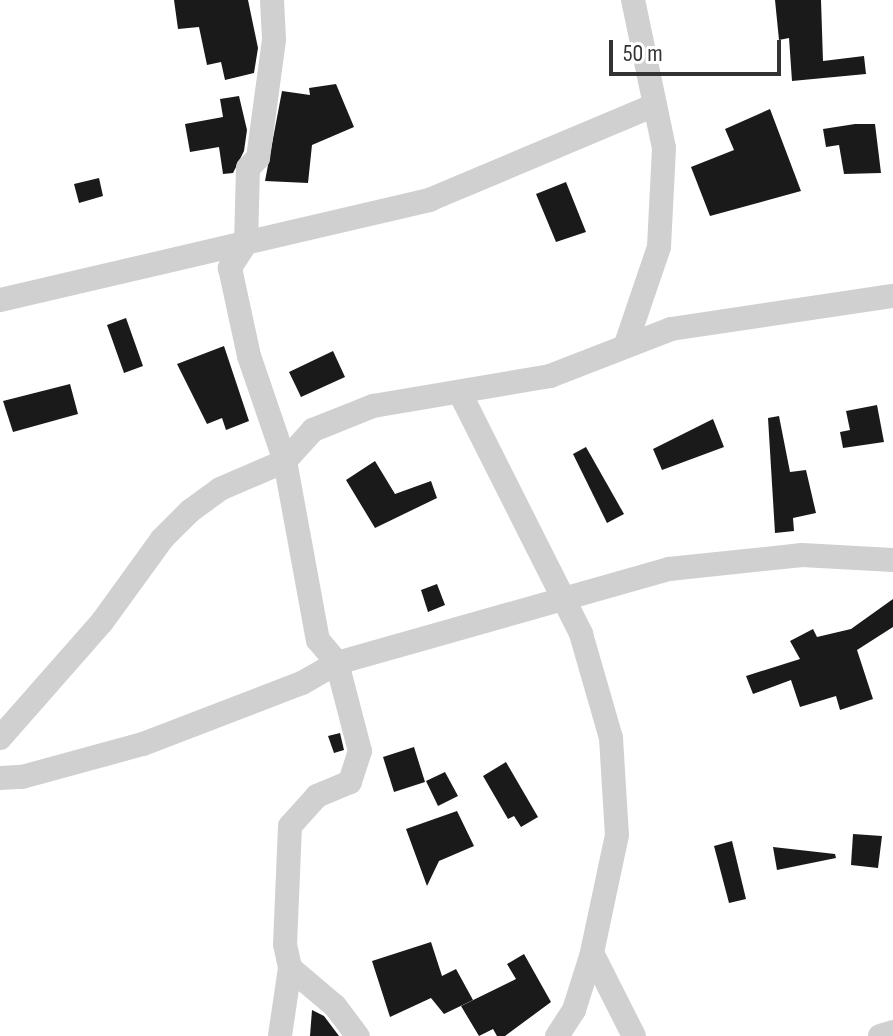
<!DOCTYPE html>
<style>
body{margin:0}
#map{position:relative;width:893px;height:1036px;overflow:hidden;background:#fff;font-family:"Sofia Sans Condensed",sans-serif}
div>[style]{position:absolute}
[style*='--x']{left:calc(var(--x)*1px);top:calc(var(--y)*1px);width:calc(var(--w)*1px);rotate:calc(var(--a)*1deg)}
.building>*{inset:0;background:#1a1a1a}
.street>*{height:24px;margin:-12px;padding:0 12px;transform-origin:12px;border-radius:12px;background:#d0d0d0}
span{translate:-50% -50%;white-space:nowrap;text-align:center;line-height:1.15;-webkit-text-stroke:8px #fff;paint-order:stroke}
.scale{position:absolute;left:609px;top:40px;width:172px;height:36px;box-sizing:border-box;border:4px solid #333;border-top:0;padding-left:10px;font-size:24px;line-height:28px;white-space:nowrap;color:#333;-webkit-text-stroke:6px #fff;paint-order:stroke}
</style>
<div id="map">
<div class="building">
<div style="clip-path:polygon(174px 0,248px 0,258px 48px,254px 73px,225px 80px,221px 62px,207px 65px,199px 27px,178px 29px)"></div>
<div style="clip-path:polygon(775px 0,821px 0,823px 61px,864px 56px,866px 74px,792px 81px,789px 38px,779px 40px)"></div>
<div style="clip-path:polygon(336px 84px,354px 127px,312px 145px,308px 183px,265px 181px,282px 91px,310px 95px,309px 88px)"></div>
<div style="clip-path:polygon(239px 96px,247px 130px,244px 151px,233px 173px,223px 174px,219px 147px,190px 152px,185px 124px,223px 117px,220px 99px)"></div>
<div style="clip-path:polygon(770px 109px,801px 191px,710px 216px,691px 167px,734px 150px,725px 129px)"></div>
<div style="clip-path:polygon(855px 124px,875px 124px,881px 173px,844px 174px,839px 145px,826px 147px,823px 129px)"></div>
<div style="clip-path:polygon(99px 178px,103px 196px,79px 203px,74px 184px)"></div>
<div style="clip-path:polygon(566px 182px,586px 232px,556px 242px,536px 194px)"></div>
<div style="clip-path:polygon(126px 318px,143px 366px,124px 373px,107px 325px)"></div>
<div style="clip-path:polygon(224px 346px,249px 421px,226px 430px,222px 418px,207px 424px,177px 364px)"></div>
<div style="clip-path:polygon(333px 351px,345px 377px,301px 397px,289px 372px)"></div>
<div style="clip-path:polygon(70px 384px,78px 414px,13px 432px,3px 401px)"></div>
<div style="clip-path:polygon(877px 405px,884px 442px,843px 448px,840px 432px,850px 430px,846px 411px)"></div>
<div style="clip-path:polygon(779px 416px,790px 472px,806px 470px,816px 513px,793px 518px,794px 531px,775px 533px,768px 418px)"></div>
<div style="clip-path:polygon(713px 419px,724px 447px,662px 470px,653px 449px)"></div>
<div style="clip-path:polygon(586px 447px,624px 514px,607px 523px,573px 454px)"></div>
<div style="clip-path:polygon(375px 461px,395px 494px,431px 481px,437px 498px,375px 528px,346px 480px)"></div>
<div style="clip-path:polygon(437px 584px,445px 605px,428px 612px,421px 590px)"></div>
<div style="clip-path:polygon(893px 599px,893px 627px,857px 650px,873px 699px,840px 710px,836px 696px,800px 707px,791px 680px,753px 694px,746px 676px,800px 659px,790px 641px,813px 629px,817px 637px,851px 629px)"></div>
<div style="clip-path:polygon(340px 733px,344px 750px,334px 753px,328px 736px)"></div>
<div style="clip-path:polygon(414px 747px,425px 782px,394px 792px,383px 757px)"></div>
<div style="clip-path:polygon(506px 762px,538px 817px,521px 827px,514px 816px,508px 819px,483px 776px)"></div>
<div style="clip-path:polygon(445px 772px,458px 796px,438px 806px,426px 781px)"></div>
<div style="clip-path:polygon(457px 811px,474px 846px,439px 861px,427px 886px,406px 829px)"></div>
<div style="clip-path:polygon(853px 834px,882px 836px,878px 868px,851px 865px)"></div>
<div style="clip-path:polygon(732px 841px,746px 899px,729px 903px,714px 846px)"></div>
<div style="clip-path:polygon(773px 847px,835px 854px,836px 858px,777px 870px)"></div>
<div style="clip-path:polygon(431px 942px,442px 976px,456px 969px,473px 1000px,444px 1014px,431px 998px,390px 1017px,372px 961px)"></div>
<div style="clip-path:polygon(524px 954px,551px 1002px,505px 1036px,497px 1036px,493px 1029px,479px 1036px,461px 1006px,516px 979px,507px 964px)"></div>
<div style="clip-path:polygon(312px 1010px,324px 1016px,339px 1036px,310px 1036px)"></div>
</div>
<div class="street">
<div style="--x:272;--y:0;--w:40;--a:87.1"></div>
<div style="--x:274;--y:40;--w:119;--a:97.7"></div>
<div style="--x:258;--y:158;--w:14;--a:135"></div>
<div style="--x:248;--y:168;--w:75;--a:91.5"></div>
<div style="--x:246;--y:243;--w:30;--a:123"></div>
<div style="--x:230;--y:268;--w:90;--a:77.8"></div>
<div style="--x:249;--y:356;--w:111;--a:71.1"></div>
<div style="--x:285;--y:461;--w:182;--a:79.6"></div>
<div style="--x:318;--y:640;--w:30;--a:50"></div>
<div style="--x:337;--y:663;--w:91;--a:75.4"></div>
<div style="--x:360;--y:751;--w:33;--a:108"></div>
<div style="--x:350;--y:782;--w:36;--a:157"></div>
<div style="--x:317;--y:796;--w:40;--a:132"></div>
<div style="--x:290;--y:826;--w:118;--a:92.4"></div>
<div style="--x:285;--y:944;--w:25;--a:78"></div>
<div style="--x:290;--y:968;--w:69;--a:98.4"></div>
<div style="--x:0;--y:300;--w:441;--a:-13.1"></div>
<div style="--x:429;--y:200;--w:245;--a:-22.8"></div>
<div style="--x:626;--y:344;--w:102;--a:-71.2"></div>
<div style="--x:659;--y:247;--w:99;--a:-87.1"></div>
<div style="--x:664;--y:148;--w:151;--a:-101.8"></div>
<div style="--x:460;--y:393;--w:270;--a:63.3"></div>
<div style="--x:581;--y:634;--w:108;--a:73.9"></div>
<div style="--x:611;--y:738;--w:97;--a:86.5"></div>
<div style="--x:617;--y:835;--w:121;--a:102"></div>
<div style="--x:592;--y:953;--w:60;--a:107.5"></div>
<div style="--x:574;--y:1010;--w:31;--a:123"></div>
<div style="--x:0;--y:738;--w:154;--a:-48.7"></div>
<div style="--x:102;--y:622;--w:102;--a:-54.1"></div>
<div style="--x:162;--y:539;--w:40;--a:-45"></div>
<div style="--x:190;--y:511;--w:37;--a:-36"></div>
<div style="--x:220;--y:489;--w:71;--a:-23.3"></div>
<div style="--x:285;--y:461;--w:42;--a:-47.9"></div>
<div style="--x:313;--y:430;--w:65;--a:-21.8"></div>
<div style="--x:373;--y:406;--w:180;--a:-9.6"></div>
<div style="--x:550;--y:376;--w:130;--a:-21.2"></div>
<div style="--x:671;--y:329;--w:224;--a:-8.5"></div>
<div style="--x:0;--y:778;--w:22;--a:-3"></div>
<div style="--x:22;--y:777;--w:125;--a:-15.3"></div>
<div style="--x:143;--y:744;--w:170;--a:-21"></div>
<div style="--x:302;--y:683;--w:40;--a:-29.7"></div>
<div style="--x:337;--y:663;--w:345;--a:-15.8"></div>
<div style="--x:669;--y:569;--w:134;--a:-6"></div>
<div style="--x:802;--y:555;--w:91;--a:3.1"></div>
<div style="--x:592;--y:953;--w:93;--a:63.2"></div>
<div style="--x:290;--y:968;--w:59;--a:40.2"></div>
<div style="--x:335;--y:1006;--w:38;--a:53"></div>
<div style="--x:880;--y:1036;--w:14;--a:-17"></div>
</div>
<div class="scale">50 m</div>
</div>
